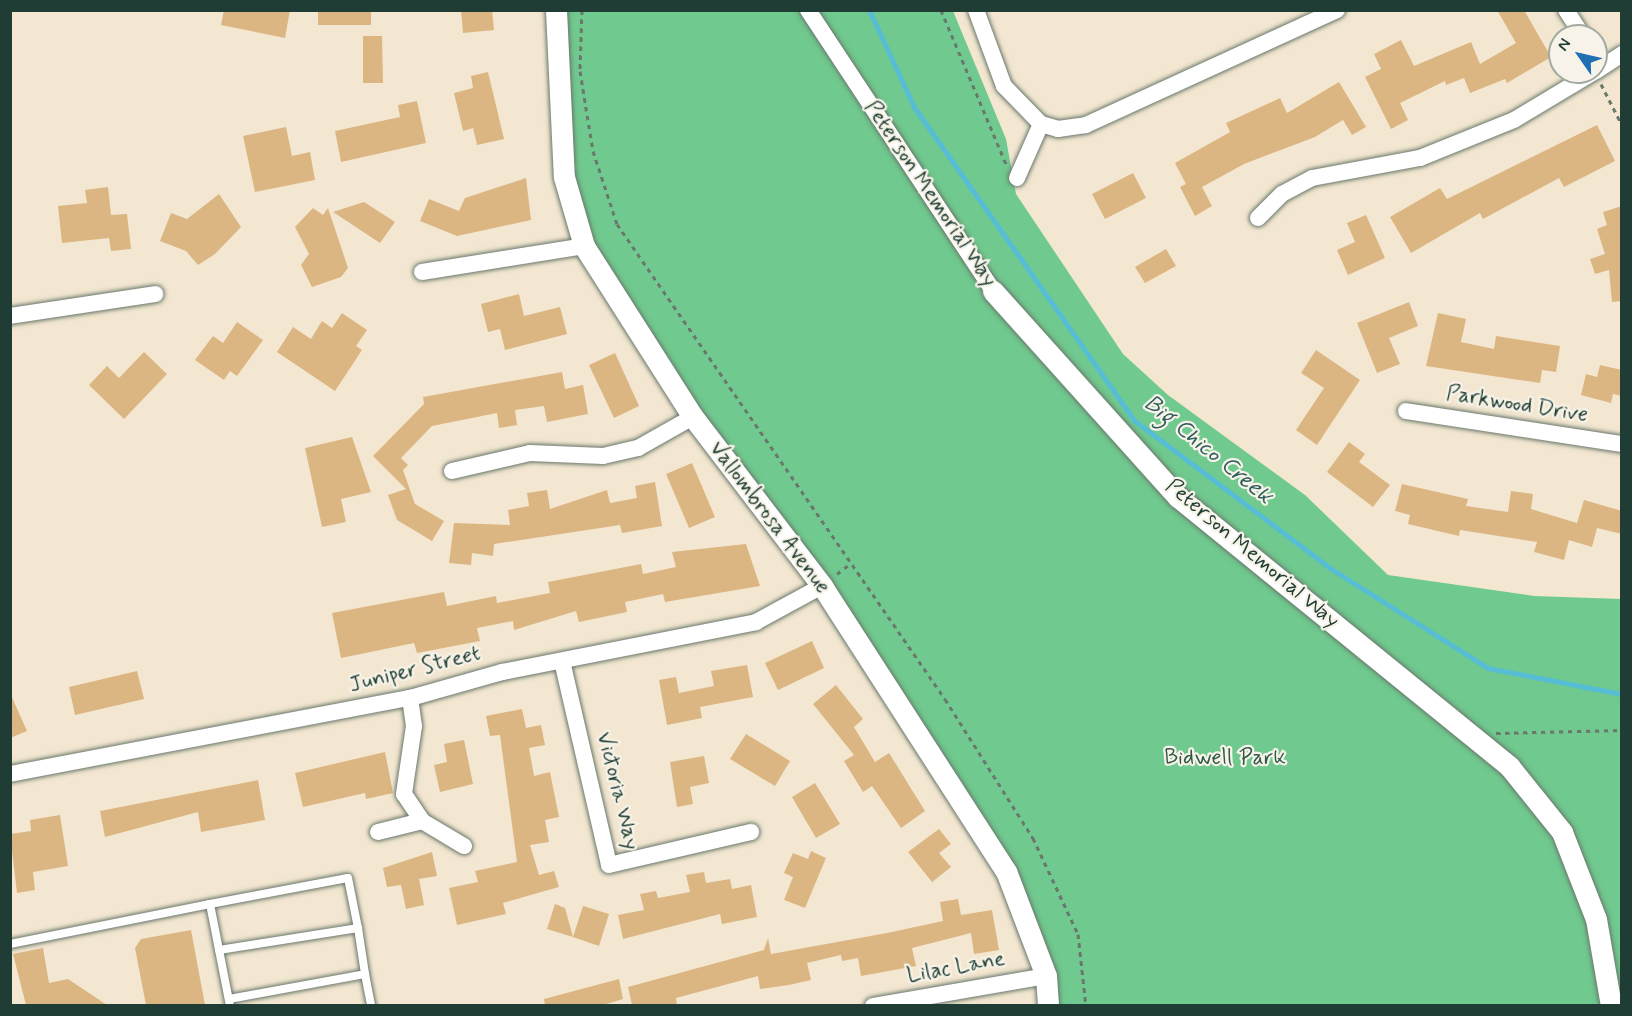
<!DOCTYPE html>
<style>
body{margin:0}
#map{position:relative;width:1632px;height:1016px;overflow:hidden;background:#f3e7d1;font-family:Mynerve,sans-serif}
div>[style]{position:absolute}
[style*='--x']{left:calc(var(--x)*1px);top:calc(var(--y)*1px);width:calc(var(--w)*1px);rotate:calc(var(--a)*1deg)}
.green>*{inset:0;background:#70c98f}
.stream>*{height:5px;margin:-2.5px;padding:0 2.5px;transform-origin:2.5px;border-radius:2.5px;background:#56bdd4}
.building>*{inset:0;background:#dcb682}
.path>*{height:3px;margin-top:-1.5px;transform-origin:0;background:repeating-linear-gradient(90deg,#69786b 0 4.5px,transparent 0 9px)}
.roads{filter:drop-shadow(0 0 2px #69786b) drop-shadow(0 0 2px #69786b)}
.service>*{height:8px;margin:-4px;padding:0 4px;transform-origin:4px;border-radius:4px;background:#fff}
.minor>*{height:16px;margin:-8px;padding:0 8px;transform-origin:8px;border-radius:8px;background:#fff}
.tertiary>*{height:21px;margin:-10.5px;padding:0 10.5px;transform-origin:10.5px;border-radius:10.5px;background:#fff}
span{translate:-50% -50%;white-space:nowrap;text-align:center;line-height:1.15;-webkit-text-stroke:4.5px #f7f3e8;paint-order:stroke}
.street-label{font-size:22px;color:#1f3d34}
.park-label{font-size:22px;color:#2f5946}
.water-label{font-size:24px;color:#2d5d5c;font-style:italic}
.frame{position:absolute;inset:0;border:12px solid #1f3d34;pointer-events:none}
.north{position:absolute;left:1548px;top:24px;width:60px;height:60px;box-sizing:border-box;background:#f7f3e8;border:2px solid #a1aaa0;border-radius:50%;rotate:304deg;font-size:16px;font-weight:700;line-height:24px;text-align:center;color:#1f3d34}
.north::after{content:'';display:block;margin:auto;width:21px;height:27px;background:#1f6fb2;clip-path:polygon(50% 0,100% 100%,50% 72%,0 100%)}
</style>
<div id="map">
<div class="green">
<div style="clip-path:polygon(556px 11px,953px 11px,1006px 139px,1016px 194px,1123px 354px,1168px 395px,1305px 495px,1388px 575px,1534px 596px,1621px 599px,1621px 1005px,1048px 1005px,1006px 871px,616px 300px,564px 177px)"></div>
</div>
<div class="stream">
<div style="--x:869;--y:10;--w:107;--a:65.1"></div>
<div style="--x:914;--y:107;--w:384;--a:54.9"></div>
<div style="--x:1135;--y:421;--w:248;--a:37"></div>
<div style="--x:1333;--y:570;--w:183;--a:32.3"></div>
<div style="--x:1488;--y:668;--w:136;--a:11"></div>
</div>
<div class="building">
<div style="clip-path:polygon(224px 10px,290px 10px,285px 38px,221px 25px)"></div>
<div style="clip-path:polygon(318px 10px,371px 10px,371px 25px,318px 25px)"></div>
<div style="clip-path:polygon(461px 10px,492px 10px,494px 30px,463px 33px)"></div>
<div style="clip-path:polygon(1497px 10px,1524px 10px,1551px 57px,1507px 83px,1505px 79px,1470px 93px,1464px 78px,1446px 85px,1445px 81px,1400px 103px,1408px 120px,1391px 129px,1365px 77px,1381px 69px,1374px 54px,1401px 40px,1414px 66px,1471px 42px,1480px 64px,1516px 43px)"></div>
<div style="clip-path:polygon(363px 36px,382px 36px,383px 83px,363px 83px)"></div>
<div style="clip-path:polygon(488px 72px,504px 139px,477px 145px,473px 128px,463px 131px,454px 93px,473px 88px,471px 76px)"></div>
<div style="clip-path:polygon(1339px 82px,1366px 127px,1352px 135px,1343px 120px,1315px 137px,1244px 164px,1202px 187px,1212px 206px,1195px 216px,1180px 187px,1186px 184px,1175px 163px,1230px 132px,1226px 123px,1280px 98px,1287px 113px)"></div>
<div style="clip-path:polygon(417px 101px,426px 143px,341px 162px,335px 131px,400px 117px,398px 105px)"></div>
<div style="clip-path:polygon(1597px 125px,1615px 161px,1564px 187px,1559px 178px,1483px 219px,1480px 213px,1411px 253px,1390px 217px,1440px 188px,1447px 199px)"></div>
<div style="clip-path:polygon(286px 127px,292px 156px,310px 152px,315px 180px,255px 192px,243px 136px)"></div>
<div style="clip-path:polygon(1133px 173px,1146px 198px,1105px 219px,1092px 194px)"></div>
<div style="clip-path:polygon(526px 178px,531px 220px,457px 236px,420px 221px,429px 199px,459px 211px,465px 198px)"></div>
<div style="clip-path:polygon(108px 187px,111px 215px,127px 214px,131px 249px,111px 251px,109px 238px,62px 243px,58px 206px,87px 203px,85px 190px)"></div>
<div style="clip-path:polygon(219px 194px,241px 227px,215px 254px,198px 265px,186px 251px,160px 241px,171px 213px,187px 219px)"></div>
<div style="clip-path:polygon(364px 202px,395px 222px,380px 243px,333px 212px)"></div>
<div style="clip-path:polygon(1622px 206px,1622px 301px,1612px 302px,1609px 270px,1595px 274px,1590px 259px,1605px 254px,1597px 229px,1607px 225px,1603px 212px)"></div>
<div style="clip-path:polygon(313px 208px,323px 215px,328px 208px,348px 268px,341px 277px,312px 287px,301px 265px,309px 254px,295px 227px)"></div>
<div style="clip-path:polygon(1366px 215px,1385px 258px,1348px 275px,1337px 250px,1355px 242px,1347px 223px)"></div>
<div style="clip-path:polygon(1166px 249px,1176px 266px,1145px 283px,1135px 267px)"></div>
<div style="clip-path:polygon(519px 294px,524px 316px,560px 307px,567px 334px,505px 350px,500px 329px,488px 332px,481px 304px)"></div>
<div style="clip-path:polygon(1409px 302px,1418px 326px,1389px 338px,1400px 364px,1377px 373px,1357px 323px)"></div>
<div style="clip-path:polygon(342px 313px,367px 330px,356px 346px,362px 350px,335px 391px,277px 352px,293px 327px,311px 339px,322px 321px,332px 328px)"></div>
<div style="clip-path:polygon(1438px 313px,1466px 319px,1461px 342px,1494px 349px,1496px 336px,1560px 346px,1556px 372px,1542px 370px,1540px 383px,1426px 366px)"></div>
<div style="clip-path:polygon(237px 322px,263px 340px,237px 376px,230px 371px,224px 380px,195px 360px,213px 336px,223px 343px)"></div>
<div style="clip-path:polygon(1316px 350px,1360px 380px,1317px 445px,1296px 430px,1324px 388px,1301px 373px)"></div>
<div style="clip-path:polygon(144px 352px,167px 374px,124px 419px,89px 385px,107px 366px,119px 378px)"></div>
<div style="clip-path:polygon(615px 353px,639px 406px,614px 418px,589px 365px)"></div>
<div style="clip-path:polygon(1600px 365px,1622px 370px,1622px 396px,1613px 394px,1611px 403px,1581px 395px,1586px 374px,1597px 377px)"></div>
<div style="clip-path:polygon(562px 372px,565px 389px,583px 385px,588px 414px,547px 422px,544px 406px,515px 410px,517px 425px,499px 428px,497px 413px,432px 426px,401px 458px,408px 465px,403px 470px,415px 504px,444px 521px,432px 541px,397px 520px,388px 495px,406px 489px,373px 456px,424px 404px,423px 397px)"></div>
<div style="clip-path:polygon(352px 437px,371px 492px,341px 499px,346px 522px,322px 527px,305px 448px)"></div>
<div style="clip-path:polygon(1349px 442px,1365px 454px,1359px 462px,1390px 485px,1373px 507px,1327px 472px)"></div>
<div style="clip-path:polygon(692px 463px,715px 517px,689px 528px,666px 474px)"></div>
<div style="clip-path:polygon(655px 482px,662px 526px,622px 533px,620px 525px,494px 544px,493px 556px,472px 553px,471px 565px,449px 563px,454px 523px,510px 525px,508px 510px,529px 506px,527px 493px,547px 490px,550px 509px,607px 490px,610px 503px,637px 498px,635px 486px)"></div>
<div style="clip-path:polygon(1402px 484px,1468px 499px,1466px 506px,1508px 512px,1511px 491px,1533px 494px,1531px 509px,1577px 523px,1584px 500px,1622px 511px,1622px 534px,1597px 528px,1592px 547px,1569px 540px,1564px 560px,1534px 552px,1537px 542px,1460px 530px,1459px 536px,1408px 524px,1410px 515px,1395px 511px)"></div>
<div style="clip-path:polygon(746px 544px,760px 586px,665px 602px,663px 594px,625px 602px,627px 612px,579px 622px,576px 611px,514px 630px,513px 621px,477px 628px,480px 641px,417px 653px,414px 643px,341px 658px,332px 613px,444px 592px,447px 606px,496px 596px,497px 603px,550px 593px,548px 582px,641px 564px,643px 574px,676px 567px,672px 552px)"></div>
<div style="clip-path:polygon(812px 641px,824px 668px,778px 690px,765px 663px)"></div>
<div style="clip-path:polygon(747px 665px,753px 697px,700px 707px,702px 718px,667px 725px,659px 680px,676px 677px,679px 693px,714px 686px,711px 671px)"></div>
<div style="clip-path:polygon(137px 671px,144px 699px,75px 715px,69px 687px)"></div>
<div style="clip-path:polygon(836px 685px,863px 719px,854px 727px,875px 762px,889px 753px,925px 811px,901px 828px,872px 786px,863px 792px,844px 761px,854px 755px,813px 704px)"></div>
<div style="clip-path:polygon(10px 693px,27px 731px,10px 738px)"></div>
<div style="clip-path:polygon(522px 709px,526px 728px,541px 725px,545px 745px,529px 748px,534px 776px,550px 772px,559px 817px,545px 820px,549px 842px,530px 845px,539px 875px,554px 871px,559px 887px,503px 903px,506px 914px,457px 925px,449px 888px,478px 882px,475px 871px,517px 862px,500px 735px,490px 736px,486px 716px)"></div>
<div style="clip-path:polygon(746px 734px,790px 761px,775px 786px,730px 759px)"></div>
<div style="clip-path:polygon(464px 740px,473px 784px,440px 792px,434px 765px,447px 762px,444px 744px)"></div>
<div style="clip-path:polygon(385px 752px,393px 793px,366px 799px,365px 793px,303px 807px,295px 773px)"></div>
<div style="clip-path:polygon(704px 756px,709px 783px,690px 787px,693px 804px,677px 807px,670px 762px)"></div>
<div style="clip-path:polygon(258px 780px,265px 820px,201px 832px,198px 812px,105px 837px,100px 811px)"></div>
<div style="clip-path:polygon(815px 783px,840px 824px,816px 838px,792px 797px)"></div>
<div style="clip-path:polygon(60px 815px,68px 866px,33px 872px,35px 890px,17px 893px,10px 834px,31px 831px,30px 820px)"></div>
<div style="clip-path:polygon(939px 829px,951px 844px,939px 853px,951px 867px,932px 882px,908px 852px)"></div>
<div style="clip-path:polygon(811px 851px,826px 858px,805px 908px,784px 900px,793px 877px,784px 873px,793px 853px,808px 859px)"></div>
<div style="clip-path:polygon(432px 852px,437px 876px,419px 879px,424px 905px,406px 909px,401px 885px,387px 887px,383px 868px)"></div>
<div style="clip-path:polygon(704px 872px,706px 883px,730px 879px,732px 889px,751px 885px,757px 917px,722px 924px,720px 914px,623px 939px,618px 915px,644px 910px,640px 894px,656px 891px,658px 898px,690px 892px,686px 875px)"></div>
<div style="clip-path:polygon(958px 899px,961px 915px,992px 910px,999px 950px,974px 954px,971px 933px,912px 948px,916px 966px,861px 976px,858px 958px,842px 961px,841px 955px,807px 963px,811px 980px,789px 985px,760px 989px,758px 976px,676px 998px,677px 1005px,632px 1005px,628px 987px,764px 950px,768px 938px,771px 954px,887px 933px,943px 921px,940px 902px)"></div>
<div style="clip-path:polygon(555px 904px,565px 908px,573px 937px,547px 929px)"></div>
<div style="clip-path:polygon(583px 906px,609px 914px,599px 946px,573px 937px)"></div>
<div style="clip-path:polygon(191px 930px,205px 1005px,146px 1005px,135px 948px,141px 939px)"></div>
<div style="clip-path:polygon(43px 948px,49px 983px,68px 979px,107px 1005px,26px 1005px,13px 954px)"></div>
<div style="clip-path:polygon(619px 979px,623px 999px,603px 1005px,545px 1005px,544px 999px)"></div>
</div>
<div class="path">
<div style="--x:582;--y:10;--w:61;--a:91.9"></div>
<div style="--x:580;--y:71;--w:81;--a:80.8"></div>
<div style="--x:593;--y:151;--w:77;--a:71.8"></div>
<div style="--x:617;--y:224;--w:577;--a:55.37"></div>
<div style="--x:945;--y:699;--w:165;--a:57.7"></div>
<div style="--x:1033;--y:838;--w:106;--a:64.9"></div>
<div style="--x:1078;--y:934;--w:72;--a:83.7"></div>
<div style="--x:941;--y:10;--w:167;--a:67.1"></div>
<div style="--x:1601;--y:84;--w:46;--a:62.9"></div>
<div style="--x:837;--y:574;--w:16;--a:-38"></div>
<div style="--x:1496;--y:733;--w:126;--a:-1.4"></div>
</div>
<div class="roads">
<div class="service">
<div style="--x:210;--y:904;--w:140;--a:-10.7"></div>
<div style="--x:348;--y:878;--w:51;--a:78.7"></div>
<div style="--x:10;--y:944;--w:204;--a:-11.3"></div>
<div style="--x:210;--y:904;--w:104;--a:78.9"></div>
<div style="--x:219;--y:950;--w:141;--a:-9"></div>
<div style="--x:358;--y:928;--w:47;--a:81.3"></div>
<div style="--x:229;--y:999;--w:138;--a:-10.4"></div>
<div style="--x:365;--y:974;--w:33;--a:79"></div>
</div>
<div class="minor">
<div style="--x:808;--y:10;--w:336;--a:56.6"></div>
<div style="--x:976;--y:10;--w:81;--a:69.8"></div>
<div style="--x:1004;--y:86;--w:53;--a:45.8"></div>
<div style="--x:1566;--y:10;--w:31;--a:57"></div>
<div style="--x:1596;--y:71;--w:31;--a:-33"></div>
<div style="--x:1017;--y:178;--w:59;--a:-66"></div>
<div style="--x:1041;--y:124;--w:18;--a:16"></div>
<div style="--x:1058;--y:129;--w:28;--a:-8"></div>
<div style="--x:1086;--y:125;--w:276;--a:-24.6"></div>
<div style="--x:1258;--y:218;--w:34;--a:-45"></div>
<div style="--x:1282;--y:194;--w:34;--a:-28"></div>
<div style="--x:1312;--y:178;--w:110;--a:-10.5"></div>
<div style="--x:1420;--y:158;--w:101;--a:-22"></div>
<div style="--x:1514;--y:120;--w:93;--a:-31"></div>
<div style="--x:422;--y:272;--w:164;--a:-9.1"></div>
<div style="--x:10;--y:316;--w:147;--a:-8.6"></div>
<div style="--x:1406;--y:411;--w:219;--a:8.7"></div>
<div style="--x:452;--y:471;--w:80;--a:-13"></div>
<div style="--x:530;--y:453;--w:73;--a:2.4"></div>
<div style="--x:603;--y:456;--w:36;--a:-13"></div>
<div style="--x:638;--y:448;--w:63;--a:-29.4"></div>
<div style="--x:562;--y:661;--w:209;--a:77"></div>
<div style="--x:609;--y:865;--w:146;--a:-13.1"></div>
<div style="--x:410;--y:698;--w:28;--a:82"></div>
<div style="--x:414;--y:726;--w:69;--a:98.4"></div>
<div style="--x:404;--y:794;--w:32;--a:56"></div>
<div style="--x:422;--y:821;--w:49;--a:30.8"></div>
<div style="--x:10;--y:774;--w:407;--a:-10.8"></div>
<div style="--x:410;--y:698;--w:96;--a:-15.8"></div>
<div style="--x:502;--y:672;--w:259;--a:-11.1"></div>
<div style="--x:756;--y:622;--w:75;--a:-28.6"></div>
<div style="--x:378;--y:832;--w:45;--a:-14"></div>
<div style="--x:873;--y:1006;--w:176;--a:-9.8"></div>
</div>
<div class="tertiary">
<div style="--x:556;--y:10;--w:167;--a:87.3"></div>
<div style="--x:564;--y:177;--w:72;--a:73.8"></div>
<div style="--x:584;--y:246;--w:203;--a:57.5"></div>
<div style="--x:693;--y:417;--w:213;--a:52.6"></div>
<div style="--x:822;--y:586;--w:339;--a:57.2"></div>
<div style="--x:1006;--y:871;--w:112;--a:69.1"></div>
<div style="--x:1046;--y:976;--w:30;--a:86"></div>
<div style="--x:993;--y:291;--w:277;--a:48.1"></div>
<div style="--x:1178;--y:497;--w:427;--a:39.1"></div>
<div style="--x:1509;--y:766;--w:85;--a:51.2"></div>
<div style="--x:1562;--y:832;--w:93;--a:68.7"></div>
<div style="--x:1596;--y:919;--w:88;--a:80.2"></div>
</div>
</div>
<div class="street-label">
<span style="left:930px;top:194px;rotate:56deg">Peterson Memorial Way</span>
<span style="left:1517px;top:405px;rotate:9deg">Parkwood Drive</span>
<span style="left:769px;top:518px;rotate:53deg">Vallombrosa Avenue</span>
<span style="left:1252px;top:554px;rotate:40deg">Peterson Memorial Way</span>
<span style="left:415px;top:670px;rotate:-14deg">Juniper Street</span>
<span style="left:617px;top:791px;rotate:76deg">Victoria Way</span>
<span style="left:956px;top:968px;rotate:-10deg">Lilac Lane</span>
</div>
<div class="park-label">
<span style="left:1225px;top:759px">Bidwell Park</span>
</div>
<div class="water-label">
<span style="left:1208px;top:450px;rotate:39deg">Big Chico Creek</span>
</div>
<div class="frame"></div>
<div class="north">N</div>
</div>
